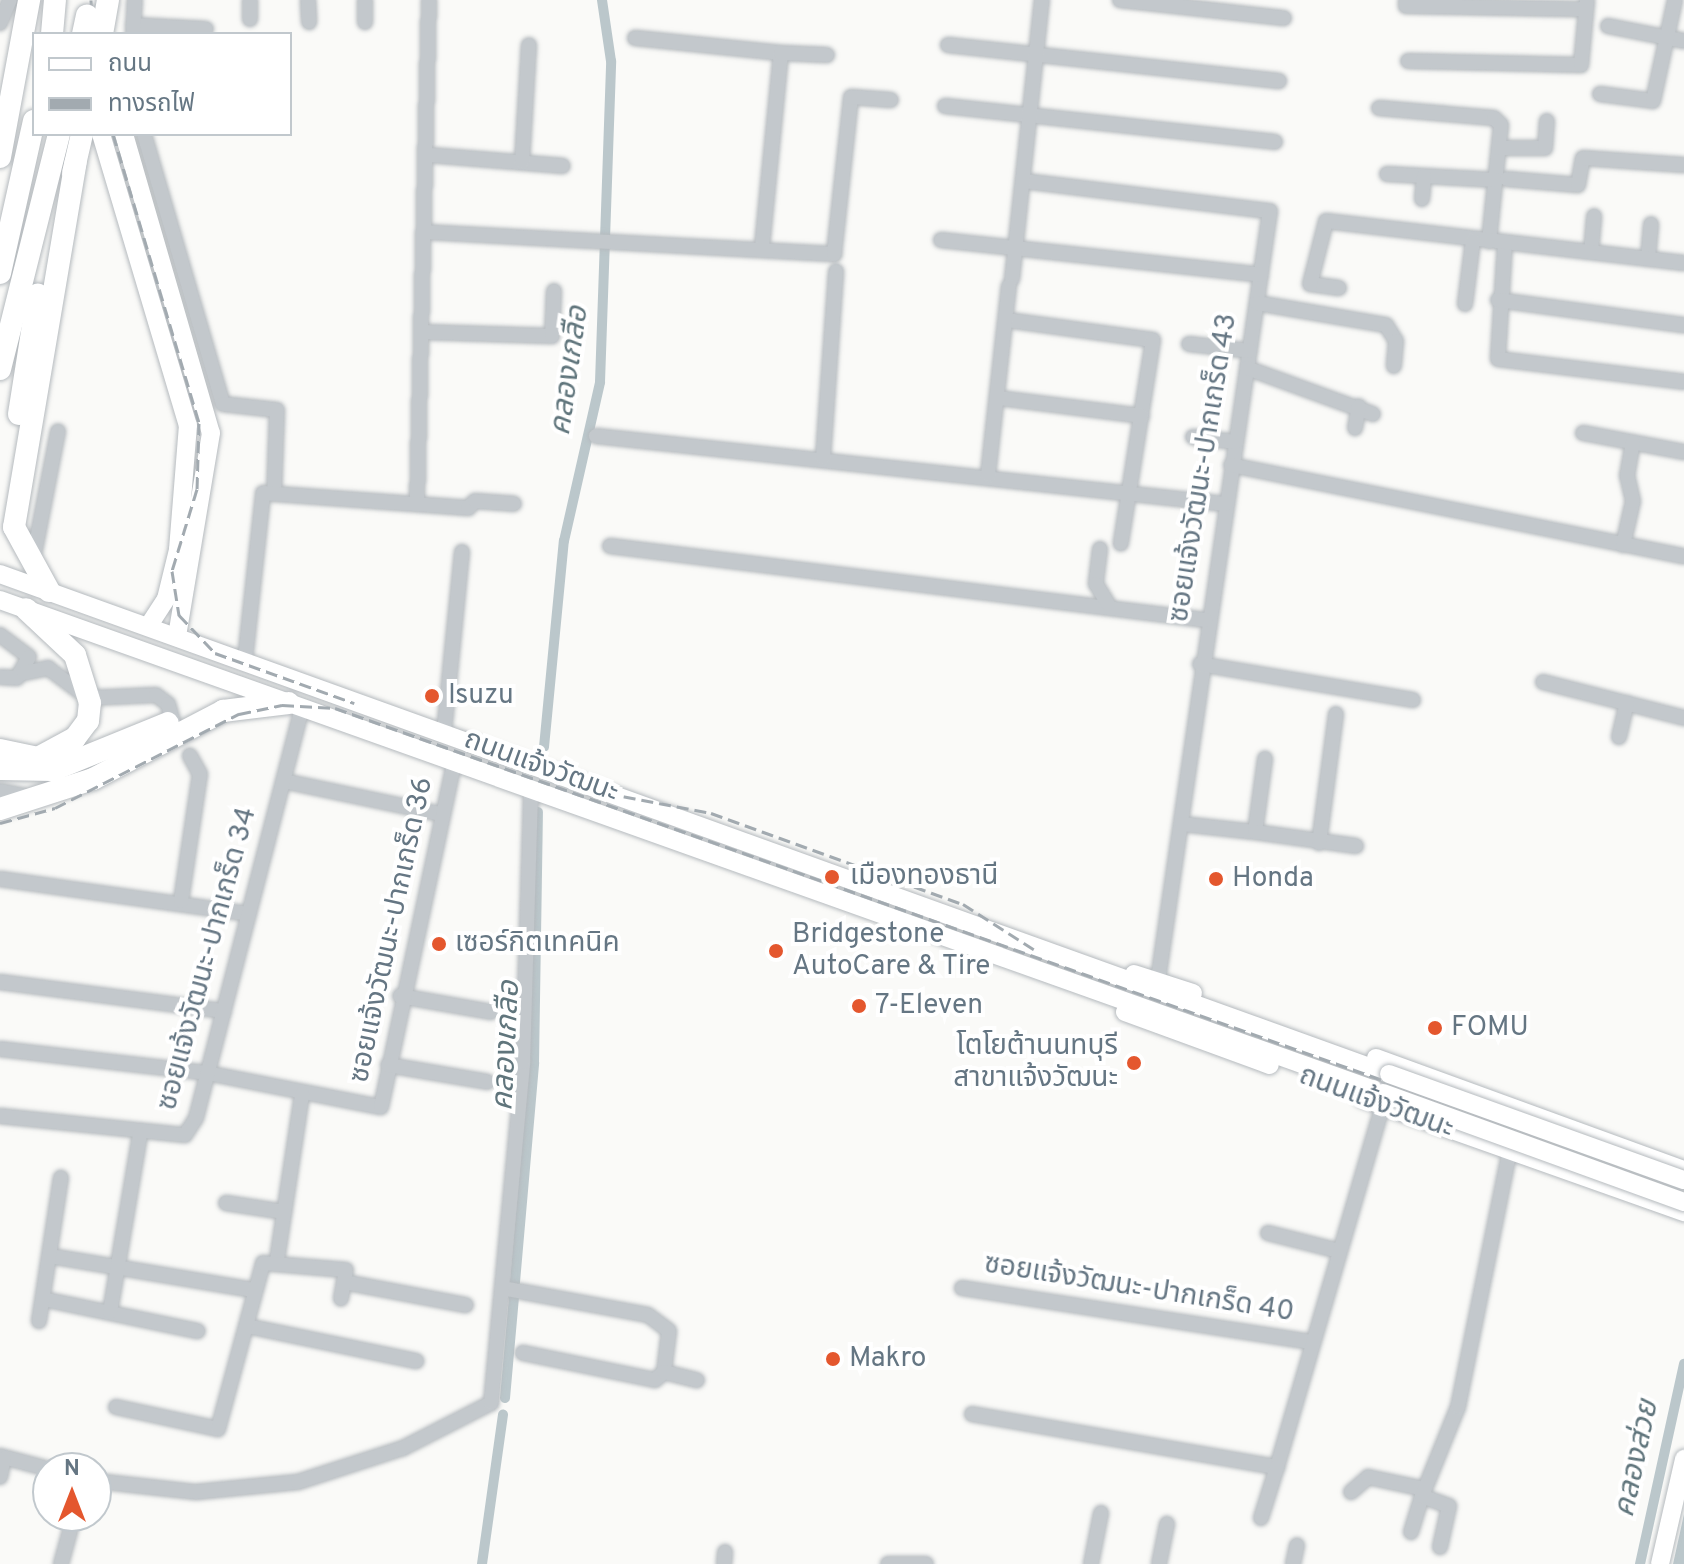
<!DOCTYPE html>
<meta charset="utf-8">
<style>
body{margin:0}
#map{position:relative;width:1684px;height:1564px;overflow:hidden;background:#fafaf8;font-family:Overpass,"Noto Sans Thai",sans-serif}
div>[style]{position:absolute}
[style*='--x']{left:calc(var(--x)*1px);top:calc(var(--y)*1px);width:calc(var(--w)*1px);rotate:calc(var(--a)*1deg)}
.water>*{inset:0;background:#bbc7cb}
.canal>*{height:10px;margin:-5px;padding:0 5px;transform-origin:5px;border-radius:5px;background:#bbc7cb}
.roads{filter:drop-shadow(0 0 2px #b5babe) drop-shadow(0 0 2px #b5babe)}
.minor>*{height:14px;margin:-7px;padding:0 7px;transform-origin:7px;border-radius:7px;background:#c3c8cc}
.major>*{height:18px;margin:-9px;padding:0 9px;transform-origin:9px;border-radius:9px;background:#fff}
.highway>*{height:22px;margin:-11px;padding:0 11px;transform-origin:11px;border-radius:11px;background:#fff}
.rail>*{height:3px;margin-top:-1.5px;transform-origin:0;background:repeating-linear-gradient(90deg,#a2aab0 0 12px,transparent 0 18px)}
.bridges{filter:drop-shadow(0 0 2px #b5babe) drop-shadow(0 0 2px #b5babe)}
.major-bridge>*{height:18px;margin:-9px;padding:0 9px;transform-origin:9px;border-radius:9px;background:#fff}
.highway-bridge>*{height:22px;margin:-11px;padding:0 11px;transform-origin:11px;border-radius:11px;background:#fff}
.dots>*{width:22px;height:22px;translate:-50% -50%;box-sizing:border-box;border:4px solid #fff;border-radius:50%}
span{translate:-50% -50%;white-space:nowrap;text-align:center;line-height:1.15;-webkit-text-stroke:8px #fff;paint-order:stroke}
.street-label{font-size:28px;color:#657683}
.poi-label{font-size:28px;color:#657683}
.left{translate:0 -50%;text-align:left}
.right{translate:-100% -50%;text-align:right}
.water-label{font-size:30px;color:#60757c;font-style:italic}
.legend{position:absolute;left:32px;top:32px;width:260px;height:104px;box-sizing:border-box;background:#fff;border:2px solid #c1c8cd;margin:0;padding:10px 14px;list-style:none;font-size:24px;color:#657683}
.legend li{display:flex;align-items:center;gap:16px;height:40px}
.legend b{width:40px;border:2px solid #c1c8cd}
.north{position:absolute;left:32px;top:1452px;width:80px;height:80px;box-sizing:border-box;background:#fff;border:2px solid #c1c8cd;border-radius:50%;rotate:0deg;font-size:22px;font-weight:700;line-height:32px;text-align:center;color:#657683}
.north::after{content:'';display:block;margin:auto;width:28px;height:36px;background:#e4572e;clip-path:polygon(50% 0,100% 100%,50% 72%,0 100%)}
</style>
<div id="map">
<div class="water">
<div style="clip-path:polygon(1684px 1514px,1684px 1564px,1673px 1564px)"></div>
</div>
<div class="canal">
<div style="--x:544;--y:747;--w:207;--a:-84.5"></div>
<div style="--x:564;--y:541;--w:163;--a:-77.2"></div>
<div style="--x:600;--y:382;--w:321;--a:-88"></div>
<div style="--x:611;--y:61;--w:62;--a:-98.4"></div>
<div style="--x:515;--y:1282;--w:220;--a:-85"></div>
<div style="--x:534;--y:1063;--w:251;--a:-89.1"></div>
<div style="--x:505;--y:1398;--w:100;--a:-84.9"></div>
<div style="--x:482;--y:1564;--w:151;--a:-82"></div>
<div style="--x:1640;--y:1564;--w:205;--a:-77.6"></div>
</div>
<div class="roads">
<div class="minor">
<div style="--x:308;--y:0;--w:22;--a:87"></div>
<div style="--x:1120;--y:0;--w:165;--a:6.3"></div>
<div style="--x:1406;--y:0;--w:6;--a:90"></div>
<div style="--x:1406;--y:6;--w:180;--a:1"></div>
<div style="--x:250;--y:19;--w:19;--a:-90"></div>
<div style="--x:365;--y:22;--w:22;--a:-90"></div>
<div style="--x:0;--y:23;--w:25;--a:-67"></div>
<div style="--x:133;--y:25;--w:73;--a:3.1"></div>
<div style="--x:1608;--y:26;--w:77;--a:11.2"></div>
<div style="--x:133;--y:34;--w:34;--a:-87"></div>
<div style="--x:635;--y:38;--w:147;--a:5.9"></div>
<div style="--x:781;--y:53;--w:196;--a:95.6"></div>
<div style="--x:948;--y:45;--w:333;--a:6.2"></div>
<div style="--x:781;--y:53;--w:46;--a:2.5"></div>
<div style="--x:1408;--y:61;--w:173;--a:1.3"></div>
<div style="--x:1581;--y:65;--w:65;--a:-84.7"></div>
<div style="--x:1600;--y:94;--w:53;--a:7.5"></div>
<div style="--x:1653;--y:101;--w:103;--a:-77.7"></div>
<div style="--x:945;--y:106;--w:332;--a:6.2"></div>
<div style="--x:1379;--y:108;--w:115;--a:5"></div>
<div style="--x:1494;--y:118;--w:10;--a:45"></div>
<div style="--x:1501;--y:125;--w:117;--a:95.9"></div>
<div style="--x:144;--y:134;--w:281;--a:73.7"></div>
<div style="--x:223;--y:404;--w:54;--a:6.3"></div>
<div style="--x:277;--y:410;--w:84;--a:92"></div>
<div style="--x:1499;--y:148;--w:46;--a:0"></div>
<div style="--x:1545;--y:148;--w:27;--a:-86"></div>
<div style="--x:430;--y:155;--w:133;--a:4.7"></div>
<div style="--x:522;--y:162;--w:117;--a:-86.6"></div>
<div style="--x:1387;--y:174;--w:109;--a:3.2"></div>
<div style="--x:1507;--y:179;--w:71;--a:4.8"></div>
<div style="--x:1578;--y:185;--w:27;--a:-80"></div>
<div style="--x:1583;--y:158;--w:101;--a:4"></div>
<div style="--x:1024;--y:181;--w:248;--a:7"></div>
<div style="--x:1270;--y:211;--w:777;--a:98.29"></div>
<div style="--x:1422;--y:199;--w:23;--a:-85"></div>
<div style="--x:425;--y:232;--w:410;--a:3.1"></div>
<div style="--x:834;--y:254;--w:158;--a:-83.8"></div>
<div style="--x:851;--y:97;--w:40;--a:4.3"></div>
<div style="--x:941;--y:240;--w:322;--a:6.2"></div>
<div style="--x:1505;--y:243;--w:116;--a:93.5"></div>
<div style="--x:1498;--y:359;--w:187;--a:7"></div>
<div style="--x:1591;--y:252;--w:36;--a:-85"></div>
<div style="--x:1648;--y:259;--w:35;--a:-85"></div>
<div style="--x:1012;--y:279;--w:281;--a:-83.9"></div>
<div style="--x:1339;--y:288;--w:29;--a:-172"></div>
<div style="--x:1310;--y:284;--w:65;--a:-75.7"></div>
<div style="--x:1326;--y:221;--w:360;--a:6.7"></div>
<div style="--x:1498;--y:300;--w:188;--a:7.7"></div>
<div style="--x:1257;--y:303;--w:131;--a:9.7"></div>
<div style="--x:1386;--y:325;--w:19;--a:58"></div>
<div style="--x:1396;--y:341;--w:25;--a:95"></div>
<div style="--x:1465;--y:304;--w:64;--a:-82.9"></div>
<div style="--x:1007;--y:320;--w:147;--a:7.8"></div>
<div style="--x:1153;--y:340;--w:206;--a:99"></div>
<div style="--x:422;--y:332;--w:130;--a:1.8"></div>
<div style="--x:552;--y:336;--w:45;--a:-87.5"></div>
<div style="--x:1189;--y:344;--w:61;--a:6.5"></div>
<div style="--x:1247;--y:368;--w:134;--a:20.1"></div>
<div style="--x:999;--y:398;--w:144;--a:7.2"></div>
<div style="--x:1355;--y:428;--w:22;--a:-80"></div>
<div style="--x:1583;--y:433;--w:103;--a:10.7"></div>
<div style="--x:596;--y:436;--w:633;--a:6.17"></div>
<div style="--x:1193;--y:437;--w:43;--a:6.6"></div>
<div style="--x:823;--y:458;--w:187;--a:-86"></div>
<div style="--x:1231;--y:465;--w:462;--a:11.4"></div>
<div style="--x:988;--y:475;--w:190;--a:-83.7"></div>
<div style="--x:417;--y:504;--w:504;--a:-88.64"></div>
<div style="--x:1623;--y:545;--w:45;--a:-77.2"></div>
<div style="--x:1633;--y:501;--w:26;--a:-103"></div>
<div style="--x:1627;--y:476;--w:34;--a:-80"></div>
<div style="--x:610;--y:546;--w:600;--a:7.09"></div>
<div style="--x:1100;--y:549;--w:35;--a:97"></div>
<div style="--x:1096;--y:584;--w:23;--a:59"></div>
<div style="--x:33;--y:560;--w:131;--a:-79"></div>
<div style="--x:0;--y:635;--w:36;--a:37"></div>
<div style="--x:29;--y:657;--w:24;--a:120"></div>
<div style="--x:17;--y:678;--w:17;--a:-177"></div>
<div style="--x:245;--y:660;--w:168;--a:-83.8"></div>
<div style="--x:263;--y:493;--w:206;--a:4.2"></div>
<div style="--x:468;--y:508;--w:10;--a:-45"></div>
<div style="--x:475;--y:501;--w:39;--a:4"></div>
<div style="--x:1200;--y:664;--w:216;--a:9.6"></div>
<div style="--x:24;--y:673;--w:25;--a:-12"></div>
<div style="--x:48;--y:668;--w:50;--a:36.9"></div>
<div style="--x:88;--y:698;--w:68;--a:-2.5"></div>
<div style="--x:156;--y:695;--w:15;--a:37"></div>
<div style="--x:168;--y:704;--w:18;--a:74"></div>
<div style="--x:1543;--y:682;--w:146;--a:14.3"></div>
<div style="--x:444;--y:732;--w:181;--a:-84.3"></div>
<div style="--x:1619;--y:737;--w:35;--a:-77"></div>
<div style="--x:284;--y:781;--w:159;--a:11.9"></div>
<div style="--x:0;--y:791;--w:31;--a:11"></div>
<div style="--x:1182;--y:824;--w:73;--a:6.3"></div>
<div style="--x:1255;--y:832;--w:74;--a:-82.2"></div>
<div style="--x:1255;--y:832;--w:102;--a:7.9"></div>
<div style="--x:1319;--y:843;--w:130;--a:-82.5"></div>
<div style="--x:0;--y:879;--w:251;--a:8"></div>
<div style="--x:181;--y:901;--w:128;--a:-81.5"></div>
<div style="--x:200;--y:774;--w:21;--a:-119"></div>
<div style="--x:0;--y:982;--w:226;--a:7.4"></div>
<div style="--x:400;--y:996;--w:92;--a:10"></div>
<div style="--x:0;--y:1049;--w:208;--a:6.6"></div>
<div style="--x:207;--y:1073;--w:177;--a:11.1"></div>
<div style="--x:381;--y:1107;--w:351;--a:-78"></div>
<div style="--x:388;--y:1065;--w:101;--a:9.6"></div>
<div style="--x:0;--y:1116;--w:186;--a:5.9"></div>
<div style="--x:185;--y:1135;--w:20;--a:-57"></div>
<div style="--x:196;--y:1118;--w:424;--a:-75.5"></div>
<div style="--x:226;--y:1203;--w:59;--a:8.8"></div>
<div style="--x:1268;--y:1233;--w:69;--a:14.2"></div>
<div style="--x:50;--y:1256;--w:206;--a:9.5"></div>
<div style="--x:277;--y:1260;--w:168;--a:-81.4"></div>
<div style="--x:344;--y:1282;--w:124;--a:10.7"></div>
<div style="--x:502;--y:1288;--w:148;--a:10.5"></div>
<div style="--x:648;--y:1315;--w:26;--a:37"></div>
<div style="--x:669;--y:1331;--w:41;--a:97"></div>
<div style="--x:664;--y:1372;--w:12;--a:138"></div>
<div style="--x:655;--y:1380;--w:135;--a:-168.4"></div>
<div style="--x:962;--y:1288;--w:351;--a:8.8"></div>
<div style="--x:43;--y:1299;--w:158;--a:11.7"></div>
<div style="--x:110;--y:1312;--w:180;--a:-80.4"></div>
<div style="--x:39;--y:1321;--w:145;--a:-81.3"></div>
<div style="--x:247;--y:1326;--w:173;--a:11.7"></div>
<div style="--x:664;--y:1372;--w:34;--a:14"></div>
<div style="--x:116;--y:1407;--w:104;--a:12.2"></div>
<div style="--x:218;--y:1429;--w:172;--a:-74.8"></div>
<div style="--x:263;--y:1263;--w:83;--a:4.8"></div>
<div style="--x:346;--y:1270;--w:29;--a:100"></div>
<div style="--x:972;--y:1414;--w:310;--a:9.9"></div>
<div style="--x:1277;--y:1467;--w:377;--a:-73.7"></div>
<div style="--x:0;--y:1456;--w:50;--a:15.2"></div>
<div style="--x:0;--y:1477;--w:19;--a:-78"></div>
<div style="--x:96;--y:1481;--w:101;--a:6.3"></div>
<div style="--x:196;--y:1492;--w:102;--a:-5.6"></div>
<div style="--x:298;--y:1482;--w:110;--a:-17.9"></div>
<div style="--x:403;--y:1448;--w:99;--a:-27.1"></div>
<div style="--x:491;--y:1403;--w:342;--a:-84.6"></div>
<div style="--x:523;--y:1062;--w:269;--a:-88.3"></div>
<div style="--x:1351;--y:1492;--w:23;--a:-41"></div>
<div style="--x:1368;--y:1477;--w:57;--a:12.1"></div>
<div style="--x:1261;--y:1518;--w:53;--a:-72.6"></div>
<div style="--x:1411;--y:1532;--w:38;--a:-73"></div>
<div style="--x:1440;--y:1547;--w:42;--a:-77.6"></div>
<div style="--x:1449;--y:1506;--w:29;--a:-160"></div>
<div style="--x:1422;--y:1496;--w:96;--a:-68"></div>
<div style="--x:1458;--y:1407;--w:262;--a:-78.6"></div>
<div style="--x:61;--y:1564;--w:50;--a:-74.8"></div>
<div style="--x:724;--y:1564;--w:12;--a:-85"></div>
<div style="--x:888;--y:1564;--w:38;--a:0"></div>
<div style="--x:1091;--y:1564;--w:52;--a:-78.9"></div>
<div style="--x:1159;--y:1564;--w:41;--a:-78.7"></div>
<div style="--x:1293;--y:1564;--w:19;--a:-78"></div>
</div>
<div class="major">
<div style="--x:101;--y:134;--w:304;--a:73.4"></div>
<div style="--x:188;--y:425;--w:125;--a:94.6"></div>
<div style="--x:178;--y:550;--w:50;--a:103.8"></div>
<div style="--x:166;--y:599;--w:31;--a:123"></div>
<div style="--x:124;--y:134;--w:311;--a:73.8"></div>
<div style="--x:211;--y:433;--w:206;--a:99.5"></div>
<div style="--x:0;--y:574;--w:1476;--a:19.8"></div>
<div style="--x:0;--y:600;--w:1468;--a:19.62"></div>
<div style="--x:1134;--y:974;--w:62;--a:17.9"></div>
<div style="--x:1125;--y:1012;--w:154;--a:20.1"></div>
<div style="--x:1376;--y:1058;--w:328;--a:20"></div>
<div style="--x:1362;--y:1098;--w:342;--a:19.5"></div>
<div style="--x:1660;--y:1564;--w:108;--a:-77.1"></div>
</div>
<div class="highway">
<div style="--x:52;--y:34;--w:34;--a:-85"></div>
<div style="--x:0;--y:157;--w:160;--a:-79.5"></div>
<div style="--x:73;--y:173;--w:40;--a:-77"></div>
<div style="--x:0;--y:273;--w:156;--a:-77.4"></div>
<div style="--x:0;--y:369;--w:242;--a:-75.9"></div>
<div style="--x:19;--y:414;--w:121;--a:-81"></div>
<div style="--x:49;--y:591;--w:73;--a:-118.7"></div>
<div style="--x:14;--y:527;--w:370;--a:-80.4"></div>
<div style="--x:0;--y:750;--w:39;--a:12"></div>
<div style="--x:38;--y:758;--w:42;--a:-28.4"></div>
<div style="--x:75;--y:738;--w:21;--a:-53"></div>
<div style="--x:88;--y:721;--w:18;--a:-84"></div>
<div style="--x:90;--y:703;--w:50;--a:-107.4"></div>
<div style="--x:75;--y:655;--w:67;--a:-136.8"></div>
<div style="--x:0;--y:769;--w:53;--a:1.1"></div>
<div style="--x:53;--y:770;--w:124;--a:-22.2"></div>
<div style="--x:0;--y:809;--w:98;--a:-17.9"></div>
<div style="--x:93;--y:779;--w:147;--a:-27.6"></div>
<div style="--x:223;--y:711;--w:66;--a:-6.9"></div>
</div>
</div>
<div class="rail">
<div style="--x:91;--y:0;--w:34;--a:87"></div>
<div style="--x:113;--y:134;--w:302;--a:73.4"></div>
<div style="--x:199;--y:423;--w:66;--a:91.7"></div>
<div style="--x:197;--y:489;--w:86;--a:107"></div>
<div style="--x:172;--y:571;--w:45;--a:81"></div>
<div style="--x:179;--y:615;--w:52;--a:46.5"></div>
<div style="--x:215;--y:653;--w:148;--a:19.8"></div>
<div style="--x:606;--y:793;--w:107;--a:10.8"></div>
<div style="--x:711;--y:813;--w:268;--a:19.9"></div>
<div style="--x:963;--y:904;--w:89;--a:32.6"></div>
<div style="--x:0;--y:823;--w:57;--a:-15.3"></div>
<div style="--x:55;--y:808;--w:207;--a:-27.1"></div>
<div style="--x:239;--y:714;--w:44;--a:-11.8"></div>
<div style="--x:282;--y:705;--w:53;--a:3.2"></div>
<div style="--x:335;--y:708;--w:1432;--a:19.55"></div>
</div>
<div class="bridges">
<div class="major-bridge">
<div style="--x:1389;--y:1074;--w:313;--a:19.8"></div>
<div style="--x:1383;--y:1093;--w:320;--a:19.9"></div>
</div>
<div class="highway-bridge">
<div style="--x:83;--y:34;--w:19;--a:-78"></div>
<div style="--x:102;--y:34;--w:35;--a:-80"></div>
</div>
</div>
<div class="dots">
<div style="left:432px;top:696px;background:#e4572e"></div>
<div style="left:832px;top:877px;background:#e4572e"></div>
<div style="left:1216px;top:879px;background:#e4572e"></div>
<div style="left:439px;top:944px;background:#e4572e"></div>
<div style="left:776px;top:951px;background:#e4572e"></div>
<div style="left:859px;top:1006px;background:#e4572e"></div>
<div style="left:1435px;top:1028px;background:#e4572e"></div>
<div style="left:1134px;top:1063px;background:#e4572e"></div>
<div style="left:833px;top:1359px;background:#e4572e"></div>
</div>
<div class="street-label">
<span style="left:1204px;top:468px;rotate:-81deg">ซอยแจ้งวัฒนะ-ปากเกร็ด 43</span>
<span style="left:541px;top:767px;rotate:20deg">ถนนแจ้งวัฒนะ</span>
<span style="left:392px;top:930px;rotate:-78deg">ซอยแจ้งวัฒนะ-ปากเกร็ด 36</span>
<span style="left:208px;top:959px;rotate:-75deg">ซอยแจ้งวัฒนะ-ปากเกร็ด 34</span>
<span style="left:1376px;top:1103px;rotate:20deg">ถนนแจ้งวัฒนะ</span>
<span style="left:1139px;top:1289px;rotate:9deg">ซอยแจ้งวัฒนะ-ปากเกร็ด 40</span>
</div>
<div class="poi-label">
<span class="left" style="left:448px;top:696px">Isuzu</span>
<span class="left" style="left:850px;top:877px">เมืองทองธานี</span>
<span class="left" style="left:1232px;top:879px">Honda</span>
<span class="left" style="left:792px;top:951px">Bridgestone<br>AutoCare &amp; Tire</span>
<span class="left" style="left:455px;top:944px">เซอร์กิตเทคนิค</span>
<span class="left" style="left:875px;top:1006px">7-Eleven</span>
<span class="left" style="left:1451px;top:1028px">FOMU</span>
<span class="right" style="left:1118px;top:1063px">โตโยต้านนทบุรี<br>สาขาแจ้งวัฒนะ</span>
<span class="left" style="left:849px;top:1359px">Makro</span>
</div>
<div class="water-label">
<span style="left:571px;top:371px;rotate:-82deg">คลองเกลือ</span>
<span style="left:508px;top:1046px;rotate:-87deg">คลองเกลือ</span>
<span style="left:1638px;top:1459px;rotate:-78deg">คลองส่วย</span>
</div>
<ul class="legend">
<li><b style="height:10px;background:#fff"></b>ถนน</li>
<li><b style="height:10px;background:#a2aab0"></b>ทางรถไฟ</li>
</ul>
<div class="north">N</div>
</div>
